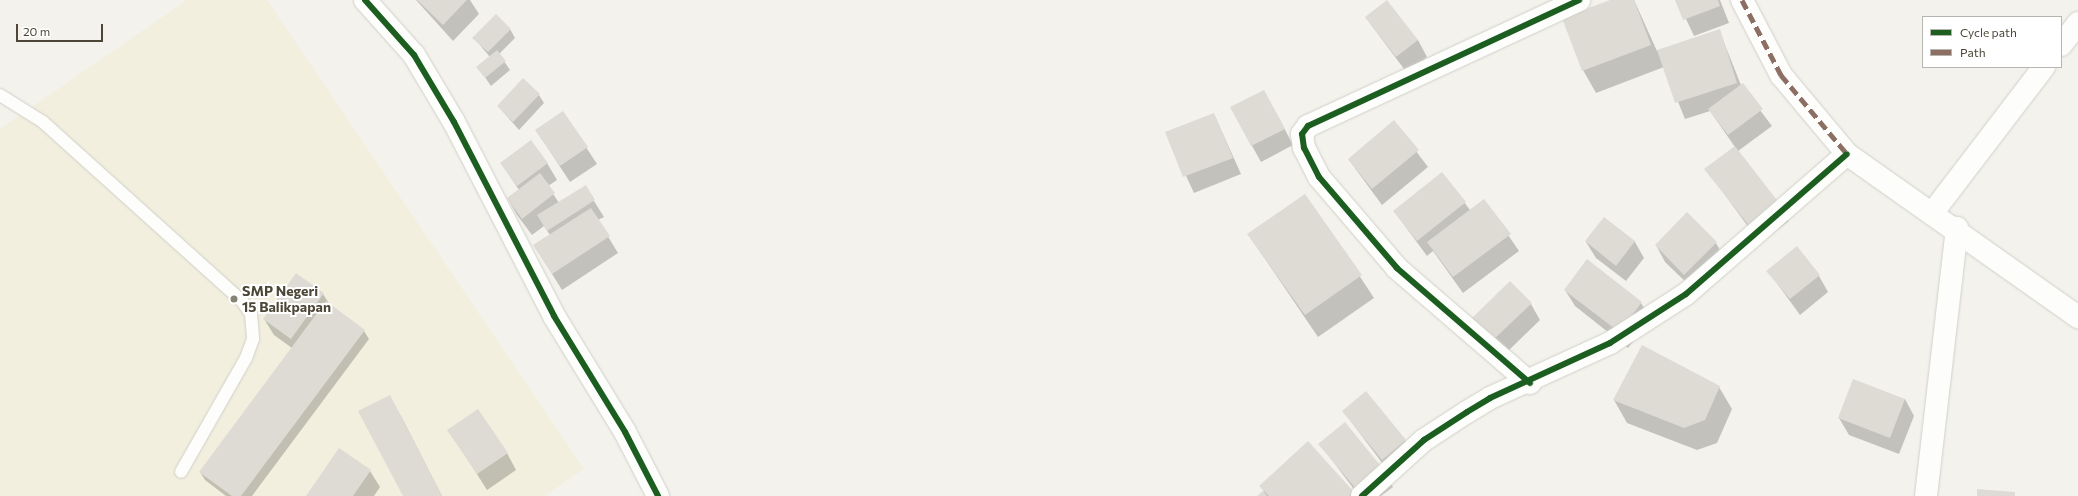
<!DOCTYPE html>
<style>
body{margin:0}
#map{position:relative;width:2078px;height:496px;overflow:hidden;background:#f3f2ec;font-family:Commissioner,sans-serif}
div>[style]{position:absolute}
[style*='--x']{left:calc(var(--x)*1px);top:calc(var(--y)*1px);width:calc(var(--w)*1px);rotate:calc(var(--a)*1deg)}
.education>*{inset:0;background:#f2efde}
.shadow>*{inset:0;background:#0003}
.building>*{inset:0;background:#dddbd4}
.roads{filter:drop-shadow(0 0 1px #d1d0c9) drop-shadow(0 0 1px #d1d0c9)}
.service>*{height:12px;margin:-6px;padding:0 6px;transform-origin:6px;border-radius:6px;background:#fdfdfc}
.minor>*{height:22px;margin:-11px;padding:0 11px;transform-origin:11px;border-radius:11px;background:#fdfdfc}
.quiet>*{height:5px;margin-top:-2.5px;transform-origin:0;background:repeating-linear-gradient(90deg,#8d6e63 0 10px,transparent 0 15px)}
.cycleway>*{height:6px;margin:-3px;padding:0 3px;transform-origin:3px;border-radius:3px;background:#1b5e20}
.dots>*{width:11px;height:11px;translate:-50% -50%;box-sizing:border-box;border:2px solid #fff;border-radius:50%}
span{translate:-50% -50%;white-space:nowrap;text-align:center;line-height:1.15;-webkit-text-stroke:4px #fff;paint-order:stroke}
.poi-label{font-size:14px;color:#4b4636;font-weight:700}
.left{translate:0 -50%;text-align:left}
.legend{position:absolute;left:1922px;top:16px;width:140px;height:52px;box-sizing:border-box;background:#fff;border:1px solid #b7b5af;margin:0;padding:5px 7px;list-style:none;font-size:12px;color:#4b4636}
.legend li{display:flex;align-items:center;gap:8px;height:20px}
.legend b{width:20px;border:1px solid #b7b5af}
.scale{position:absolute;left:16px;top:24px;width:87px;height:18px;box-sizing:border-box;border:2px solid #4b4636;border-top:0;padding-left:5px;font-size:12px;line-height:14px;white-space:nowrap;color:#4b4636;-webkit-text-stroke:3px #fff;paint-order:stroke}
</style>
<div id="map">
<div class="education">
<div style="clip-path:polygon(187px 0,267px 0,584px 469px,544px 496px,0 496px,0 129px)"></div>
</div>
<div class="shadow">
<div style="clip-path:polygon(416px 0,470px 0,479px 14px,453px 41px)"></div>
<div style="clip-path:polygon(1613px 0,1634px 0,1657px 51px,1719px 30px,1741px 85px,1772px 126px,1738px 151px,1789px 221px,1760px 243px,1706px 169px,1735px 147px,1710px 111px,1685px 119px,1664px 67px,1596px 93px,1583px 70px)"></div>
<div style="clip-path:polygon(1677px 0,1720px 0,1729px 23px,1694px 36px)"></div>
<div style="clip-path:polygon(1366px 18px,1418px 40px,1427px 57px,1407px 73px)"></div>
<div style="clip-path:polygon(510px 29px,515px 38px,499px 54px,510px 70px,491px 86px,478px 67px,490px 57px,474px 38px)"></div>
<div style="clip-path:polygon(539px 95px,544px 103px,519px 130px,498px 106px)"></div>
<div style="clip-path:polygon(1273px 107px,1293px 145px,1261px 162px,1231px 108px)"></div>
<div style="clip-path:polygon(563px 112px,597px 164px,570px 182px,536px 130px)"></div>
<div style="clip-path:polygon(1214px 114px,1241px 174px,1194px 193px,1166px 133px)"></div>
<div style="clip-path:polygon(1394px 122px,1428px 167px,1382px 205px,1349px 160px)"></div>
<div style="clip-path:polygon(501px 163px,547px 163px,557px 180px,548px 186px,559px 203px,594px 201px,604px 217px,598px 220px,618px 253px,562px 290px,534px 245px,550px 235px,544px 226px,532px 235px,517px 215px,508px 199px,519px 190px)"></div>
<div style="clip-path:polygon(1442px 173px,1470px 210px,1484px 200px,1519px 251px,1463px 293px,1433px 251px,1427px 256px,1394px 211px)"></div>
<div style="clip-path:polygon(1604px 218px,1635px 242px,1644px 258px,1626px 281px,1596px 258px,1586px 242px)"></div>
<div style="clip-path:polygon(1330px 231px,1374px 298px,1318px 337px,1248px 234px)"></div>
<div style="clip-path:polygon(1716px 243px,1725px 259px,1694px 290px,1665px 262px,1656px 245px)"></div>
<div style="clip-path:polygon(1768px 271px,1819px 276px,1828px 292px,1800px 315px)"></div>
<div style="clip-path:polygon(296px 275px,323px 294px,330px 305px,364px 331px,369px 339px,252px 496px,226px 496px,205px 480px,200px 472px,292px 348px,274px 335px,264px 319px)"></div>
<div style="clip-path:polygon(1565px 290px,1641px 303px,1651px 319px,1628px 348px,1575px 306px)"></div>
<div style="clip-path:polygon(1531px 304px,1540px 320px,1503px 356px,1482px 334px)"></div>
<div style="clip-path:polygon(1642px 346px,1719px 387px,1732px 409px,1717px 443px,1697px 450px,1627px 423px,1614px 400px)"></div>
<div style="clip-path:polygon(389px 396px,402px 418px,442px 496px,404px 496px)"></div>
<div style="clip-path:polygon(1905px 399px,1914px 416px,1899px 454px,1849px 435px,1839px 418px)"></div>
<div style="clip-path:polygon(1343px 411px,1405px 441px,1414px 457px,1392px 476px)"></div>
<div style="clip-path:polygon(449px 430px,507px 453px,516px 470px,487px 490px)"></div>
<div style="clip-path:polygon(1308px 443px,1355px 496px,1259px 496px,1264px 491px,1261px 486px)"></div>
<div style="clip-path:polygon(1320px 444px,1383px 470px,1393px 487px,1381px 496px,1359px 496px)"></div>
<div style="clip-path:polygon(340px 450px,370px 471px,380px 487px,374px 496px,307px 496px)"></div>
</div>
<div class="building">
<div style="clip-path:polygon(417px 0,467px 0,443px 25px)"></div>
<div style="clip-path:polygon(1387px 0,1418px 40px,1396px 57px,1365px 17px)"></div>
<div style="clip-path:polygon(1610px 0,1634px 0,1651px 45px,1582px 71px,1562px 18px)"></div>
<div style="clip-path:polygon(1675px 0,1718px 0,1720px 6px,1683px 20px)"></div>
<div style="clip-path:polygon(496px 14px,511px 29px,488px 52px,472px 38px)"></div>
<div style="clip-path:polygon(1720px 29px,1737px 83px,1675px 103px,1657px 50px)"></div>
<div style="clip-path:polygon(497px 50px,506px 61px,485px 78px,476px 67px)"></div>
<div style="clip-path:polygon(523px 78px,540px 94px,513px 122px,497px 106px)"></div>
<div style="clip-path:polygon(1743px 83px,1763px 109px,1728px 135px,1708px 109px)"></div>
<div style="clip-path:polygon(1264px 90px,1285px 129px,1251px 146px,1230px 107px)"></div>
<div style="clip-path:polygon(563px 111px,588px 147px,560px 166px,535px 130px)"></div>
<div style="clip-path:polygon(1214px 113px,1233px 158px,1183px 177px,1165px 132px)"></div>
<div style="clip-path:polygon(1394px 120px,1419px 150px,1372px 189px,1348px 159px)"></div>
<div style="clip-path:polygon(531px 140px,548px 163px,517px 186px,500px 163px)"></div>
<div style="clip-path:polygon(1735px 146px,1780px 204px,1750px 227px,1704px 169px)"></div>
<div style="clip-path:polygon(1442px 172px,1466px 202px,1417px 241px,1393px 211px)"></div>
<div style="clip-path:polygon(540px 173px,555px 193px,522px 219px,507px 198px)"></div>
<div style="clip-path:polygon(586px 185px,595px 200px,547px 231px,537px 215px)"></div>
<div style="clip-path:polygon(1305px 194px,1362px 275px,1305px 315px,1247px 234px)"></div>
<div style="clip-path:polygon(1484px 199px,1511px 234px,1453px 277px,1427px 242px)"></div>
<div style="clip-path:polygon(591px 208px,610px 236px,552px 274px,533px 245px)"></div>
<div style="clip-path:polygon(1687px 212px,1717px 242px,1684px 275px,1655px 245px)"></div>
<div style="clip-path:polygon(1604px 217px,1635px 241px,1616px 266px,1585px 241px)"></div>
<div style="clip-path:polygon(1797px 246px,1820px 275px,1790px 299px,1766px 271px)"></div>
<div style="clip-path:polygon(1587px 259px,1642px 302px,1619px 332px,1564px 290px)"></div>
<div style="clip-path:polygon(296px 273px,324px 293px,291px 339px,263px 319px)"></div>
<div style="clip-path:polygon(1510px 281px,1532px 303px,1493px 340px,1472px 318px)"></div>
<div style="clip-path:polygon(326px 301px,365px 330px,241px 496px,232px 496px,199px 472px)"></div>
<div style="clip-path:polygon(1642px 345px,1720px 386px,1705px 420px,1684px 428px,1613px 400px)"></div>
<div style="clip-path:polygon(1853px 379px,1905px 399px,1890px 438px,1838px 418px)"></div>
<div style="clip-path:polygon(1366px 391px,1406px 440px,1382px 460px,1342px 411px)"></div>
<div style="clip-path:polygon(390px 395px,442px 496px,403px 496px,358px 411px)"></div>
<div style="clip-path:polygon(478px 409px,508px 453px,477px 474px,447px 430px)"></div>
<div style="clip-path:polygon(1345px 422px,1384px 470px,1358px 491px,1318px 444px)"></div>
<div style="clip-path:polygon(1308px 441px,1354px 492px,1349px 496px,1269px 496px,1259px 486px)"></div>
<div style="clip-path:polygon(339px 448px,371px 470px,353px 496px,306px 496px)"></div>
<div style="clip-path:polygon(1977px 489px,2015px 492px,2015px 496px,1977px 496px)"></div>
<div style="clip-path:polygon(1263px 491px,1267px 496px,1257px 496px)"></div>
</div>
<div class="roads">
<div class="service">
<div style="--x:0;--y:95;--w:51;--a:32.1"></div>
<div style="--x:43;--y:122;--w:268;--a:42"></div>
<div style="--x:242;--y:301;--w:16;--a:55"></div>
<div style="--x:251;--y:314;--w:25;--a:85"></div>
<div style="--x:253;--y:339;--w:20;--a:110"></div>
<div style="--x:246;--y:358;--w:131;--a:119.7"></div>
</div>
<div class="minor">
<div style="--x:365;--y:0;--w:74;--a:48.3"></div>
<div style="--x:414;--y:55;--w:78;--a:59.2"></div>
<div style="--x:454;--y:122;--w:218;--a:62.7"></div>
<div style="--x:554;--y:316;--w:136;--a:58.5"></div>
<div style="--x:625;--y:432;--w:72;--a:62.7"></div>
<div style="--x:1742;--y:0;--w:85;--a:62.5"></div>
<div style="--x:1781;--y:75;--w:103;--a:50.1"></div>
<div style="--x:1847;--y:154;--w:283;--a:35.2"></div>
<div style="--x:2061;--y:45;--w:28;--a:-52"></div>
<div style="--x:1933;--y:212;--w:183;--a:-52.6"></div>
<div style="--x:1530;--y:383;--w:176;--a:-139.2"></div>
<div style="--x:1397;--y:268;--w:120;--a:-130.6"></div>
<div style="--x:1319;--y:177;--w:33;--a:-117"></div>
<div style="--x:1304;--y:148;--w:14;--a:-98"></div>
<div style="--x:1302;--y:134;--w:10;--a:-53"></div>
<div style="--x:1308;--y:126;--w:299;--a:-24.9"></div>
<div style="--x:1362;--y:496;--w:84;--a:-42.1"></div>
<div style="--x:1424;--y:440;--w:51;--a:-33.1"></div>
<div style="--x:1467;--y:412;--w:27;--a:-31"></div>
<div style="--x:1490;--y:398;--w:132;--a:-24.6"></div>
<div style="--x:1610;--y:343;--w:90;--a:-32.8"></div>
<div style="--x:1686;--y:294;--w:213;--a:-41"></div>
<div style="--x:1926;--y:496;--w:270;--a:-83.4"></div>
</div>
</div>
<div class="quiet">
<div style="--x:1742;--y:0;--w:85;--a:62.5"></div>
<div style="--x:1781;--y:75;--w:103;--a:50.1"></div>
</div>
<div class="cycleway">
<div style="--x:365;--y:0;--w:74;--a:48.3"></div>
<div style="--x:414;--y:55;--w:78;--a:59.2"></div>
<div style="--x:454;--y:122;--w:218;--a:62.7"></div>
<div style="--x:554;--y:316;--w:136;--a:58.5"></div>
<div style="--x:625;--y:432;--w:72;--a:62.7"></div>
<div style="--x:1530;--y:383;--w:176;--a:-139.2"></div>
<div style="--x:1397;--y:268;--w:120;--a:-130.6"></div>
<div style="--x:1319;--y:177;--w:33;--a:-117"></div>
<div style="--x:1304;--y:148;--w:14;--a:-98"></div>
<div style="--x:1302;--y:134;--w:10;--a:-53"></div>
<div style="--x:1308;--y:126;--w:299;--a:-24.9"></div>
<div style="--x:1362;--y:496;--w:84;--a:-42.1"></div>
<div style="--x:1424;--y:440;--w:51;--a:-33.1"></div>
<div style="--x:1467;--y:412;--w:27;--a:-31"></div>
<div style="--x:1490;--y:398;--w:132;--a:-24.6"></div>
<div style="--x:1610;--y:343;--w:90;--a:-32.8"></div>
<div style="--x:1686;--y:294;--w:213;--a:-41"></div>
</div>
<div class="dots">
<div style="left:234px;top:299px;background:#868276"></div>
</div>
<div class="poi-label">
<span class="left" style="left:242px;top:299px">SMP Negeri<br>15 Balikpapan</span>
</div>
<ul class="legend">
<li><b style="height:5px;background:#1b5e20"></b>Cycle path</li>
<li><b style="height:5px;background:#8d6e63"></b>Path</li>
</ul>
<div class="scale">20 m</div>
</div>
